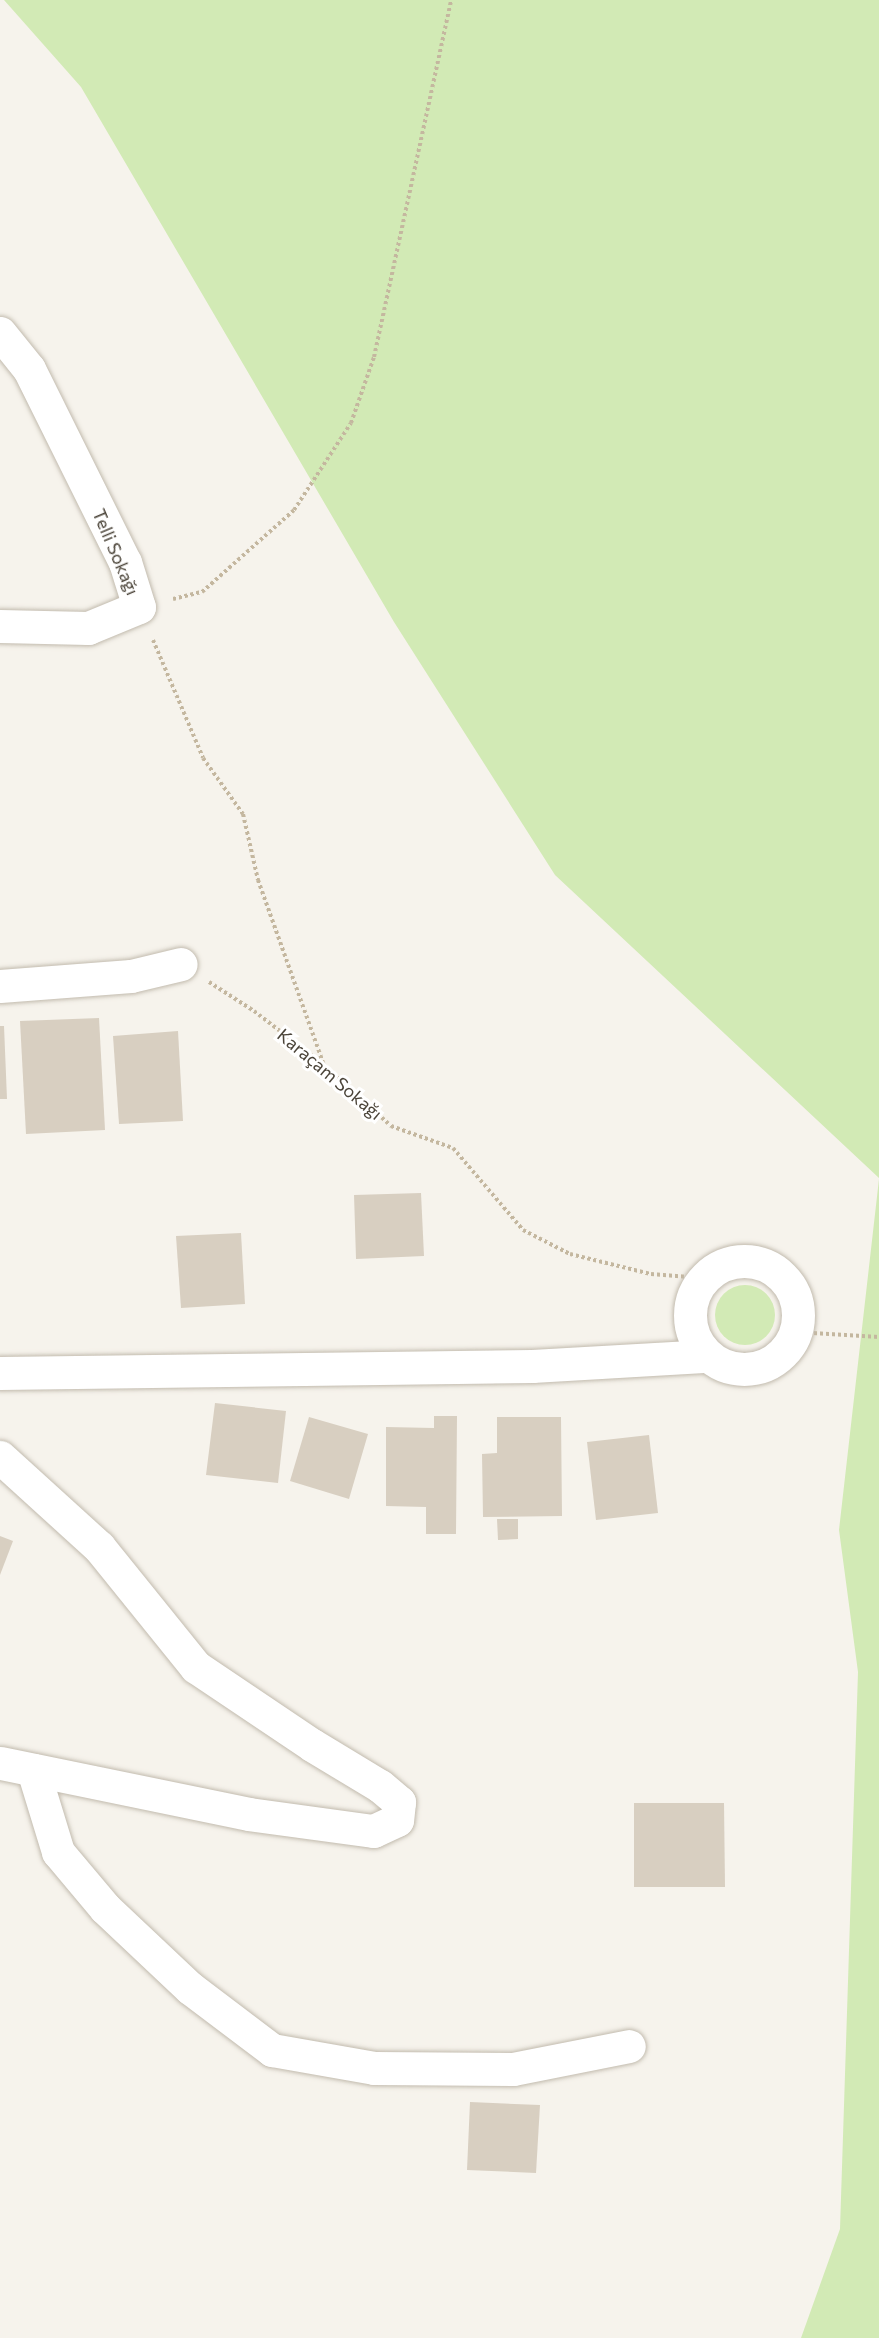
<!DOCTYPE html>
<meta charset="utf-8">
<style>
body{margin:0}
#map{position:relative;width:879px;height:2338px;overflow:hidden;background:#f6f3ec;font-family:Commissioner,sans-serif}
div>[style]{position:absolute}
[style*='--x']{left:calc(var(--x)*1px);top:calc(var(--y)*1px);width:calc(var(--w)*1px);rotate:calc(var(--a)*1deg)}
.green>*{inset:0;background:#d2eab5}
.round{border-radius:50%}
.building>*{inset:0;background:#d8cfc1}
.path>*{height:4px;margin-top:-2px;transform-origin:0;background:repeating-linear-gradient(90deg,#c4b79f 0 3px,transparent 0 6px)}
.roads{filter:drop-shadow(0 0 2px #c2bbae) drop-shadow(0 0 2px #c2bbae)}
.street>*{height:33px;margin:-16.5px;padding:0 16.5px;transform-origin:16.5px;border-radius:16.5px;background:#fff}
.street>.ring{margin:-16.5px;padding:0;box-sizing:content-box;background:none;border:33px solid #fff;border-radius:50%}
span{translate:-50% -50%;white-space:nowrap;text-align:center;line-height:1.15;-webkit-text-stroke:6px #fff;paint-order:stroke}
.street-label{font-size:18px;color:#4b4439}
</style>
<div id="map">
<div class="green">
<div style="clip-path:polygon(4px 0,879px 0,879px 1178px,555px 875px,394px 622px,81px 87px)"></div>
<div style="clip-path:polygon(879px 1179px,879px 2338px,801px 2338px,840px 2229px,858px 1672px,839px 1530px)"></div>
<div class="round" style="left:715px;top:1285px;width:60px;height:60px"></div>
</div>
<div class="building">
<div style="clip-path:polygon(99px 1018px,105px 1130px,26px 1134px,20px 1021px)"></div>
<div style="clip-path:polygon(0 1026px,4px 1026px,7px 1099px,0 1099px)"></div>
<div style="clip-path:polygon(178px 1031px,183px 1121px,119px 1124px,113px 1036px)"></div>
<div style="clip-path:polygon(421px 1193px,424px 1256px,356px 1259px,354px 1195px)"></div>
<div style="clip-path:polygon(241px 1233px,245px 1304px,181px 1308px,176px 1236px)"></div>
<div style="clip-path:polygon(215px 1403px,286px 1411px,278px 1483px,206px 1475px)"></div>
<div style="clip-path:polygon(434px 1416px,457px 1416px,456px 1534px,426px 1534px,426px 1507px,386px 1506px,386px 1427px,434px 1428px)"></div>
<div style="clip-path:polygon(309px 1417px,368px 1434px,349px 1499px,290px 1481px)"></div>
<div style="clip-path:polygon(497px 1417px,561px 1417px,562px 1516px,483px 1517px,482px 1454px,497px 1453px)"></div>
<div style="clip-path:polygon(649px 1435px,658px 1513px,596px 1520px,587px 1442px)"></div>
<div style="clip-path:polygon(497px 1519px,518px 1519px,518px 1539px,498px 1540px)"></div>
<div style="clip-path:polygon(0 1536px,13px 1541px,0 1575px)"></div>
<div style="clip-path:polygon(634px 1803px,724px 1803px,725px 1887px,634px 1887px)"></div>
<div style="clip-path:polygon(470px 2102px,540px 2105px,536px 2173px,467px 2170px)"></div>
</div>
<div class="path">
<div style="--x:173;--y:599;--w:30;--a:-14"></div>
<div style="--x:202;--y:592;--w:123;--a:-41.7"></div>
<div style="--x:294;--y:510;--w:104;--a:-56.8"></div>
<div style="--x:351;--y:423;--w:70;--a:-70.8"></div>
<div style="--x:374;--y:357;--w:365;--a:-77.8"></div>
<div style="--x:153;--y:640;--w:128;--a:67"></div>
<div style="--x:203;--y:758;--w:69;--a:54.5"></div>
<div style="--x:243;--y:814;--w:68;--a:77.2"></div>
<div style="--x:258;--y:880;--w:196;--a:70.4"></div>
<div style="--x:209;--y:982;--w:54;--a:32.8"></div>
<div style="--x:254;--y:1011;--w:88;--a:37.6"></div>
<div style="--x:324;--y:1065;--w:91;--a:42.3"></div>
<div style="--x:391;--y:1126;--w:66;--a:19.5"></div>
<div style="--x:453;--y:1148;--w:108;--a:49.5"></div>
<div style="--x:523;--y:1230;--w:53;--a:27.1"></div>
<div style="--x:570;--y:1254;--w:83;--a:13.9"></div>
<div style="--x:651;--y:1274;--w:51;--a:4.5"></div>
<div style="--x:796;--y:1332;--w:83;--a:3.4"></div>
</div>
<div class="roads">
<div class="street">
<div style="--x:0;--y:333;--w:46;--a:51.1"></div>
<div style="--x:29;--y:369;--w:216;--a:63.6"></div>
<div style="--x:125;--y:562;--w:47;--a:72.7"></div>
<div style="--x:139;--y:607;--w:55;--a:157.6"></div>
<div style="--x:88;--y:628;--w:88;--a:-178.7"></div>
<div style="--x:0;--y:986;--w:131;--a:-4.4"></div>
<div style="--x:131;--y:976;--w:51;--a:-13.5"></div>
<div class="ring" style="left:690px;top:1261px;width:75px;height:75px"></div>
<div style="--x:0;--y:1373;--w:532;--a:-0.75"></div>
<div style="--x:532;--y:1366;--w:176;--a:-3.3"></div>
<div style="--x:0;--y:1457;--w:134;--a:42.3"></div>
<div style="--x:99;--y:1547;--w:154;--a:51.1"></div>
<div style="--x:196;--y:1667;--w:140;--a:33.9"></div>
<div style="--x:312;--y:1745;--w:79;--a:31.1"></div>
<div style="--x:380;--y:1786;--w:25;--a:40"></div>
<div style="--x:399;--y:1802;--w:18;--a:96"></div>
<div style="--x:397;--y:1820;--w:26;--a:155"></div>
<div style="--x:373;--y:1831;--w:125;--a:-172.2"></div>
<div style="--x:249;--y:1814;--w:254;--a:-168.4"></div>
<div style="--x:33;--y:1770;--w:86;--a:73"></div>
<div style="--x:58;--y:1852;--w:73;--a:50"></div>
<div style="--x:105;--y:1908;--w:117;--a:43.3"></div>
<div style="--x:190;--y:1988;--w:103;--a:37.1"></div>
<div style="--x:272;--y:2050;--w:104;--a:10"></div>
<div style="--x:374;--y:2068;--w:139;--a:0.4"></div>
<div style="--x:513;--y:2069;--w:118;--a:-11.2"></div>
</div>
</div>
<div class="street-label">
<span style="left:116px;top:552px;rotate:67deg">Telli Sokağı</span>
<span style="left:330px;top:1074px;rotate:40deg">Karaçam Sokağı</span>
</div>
</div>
